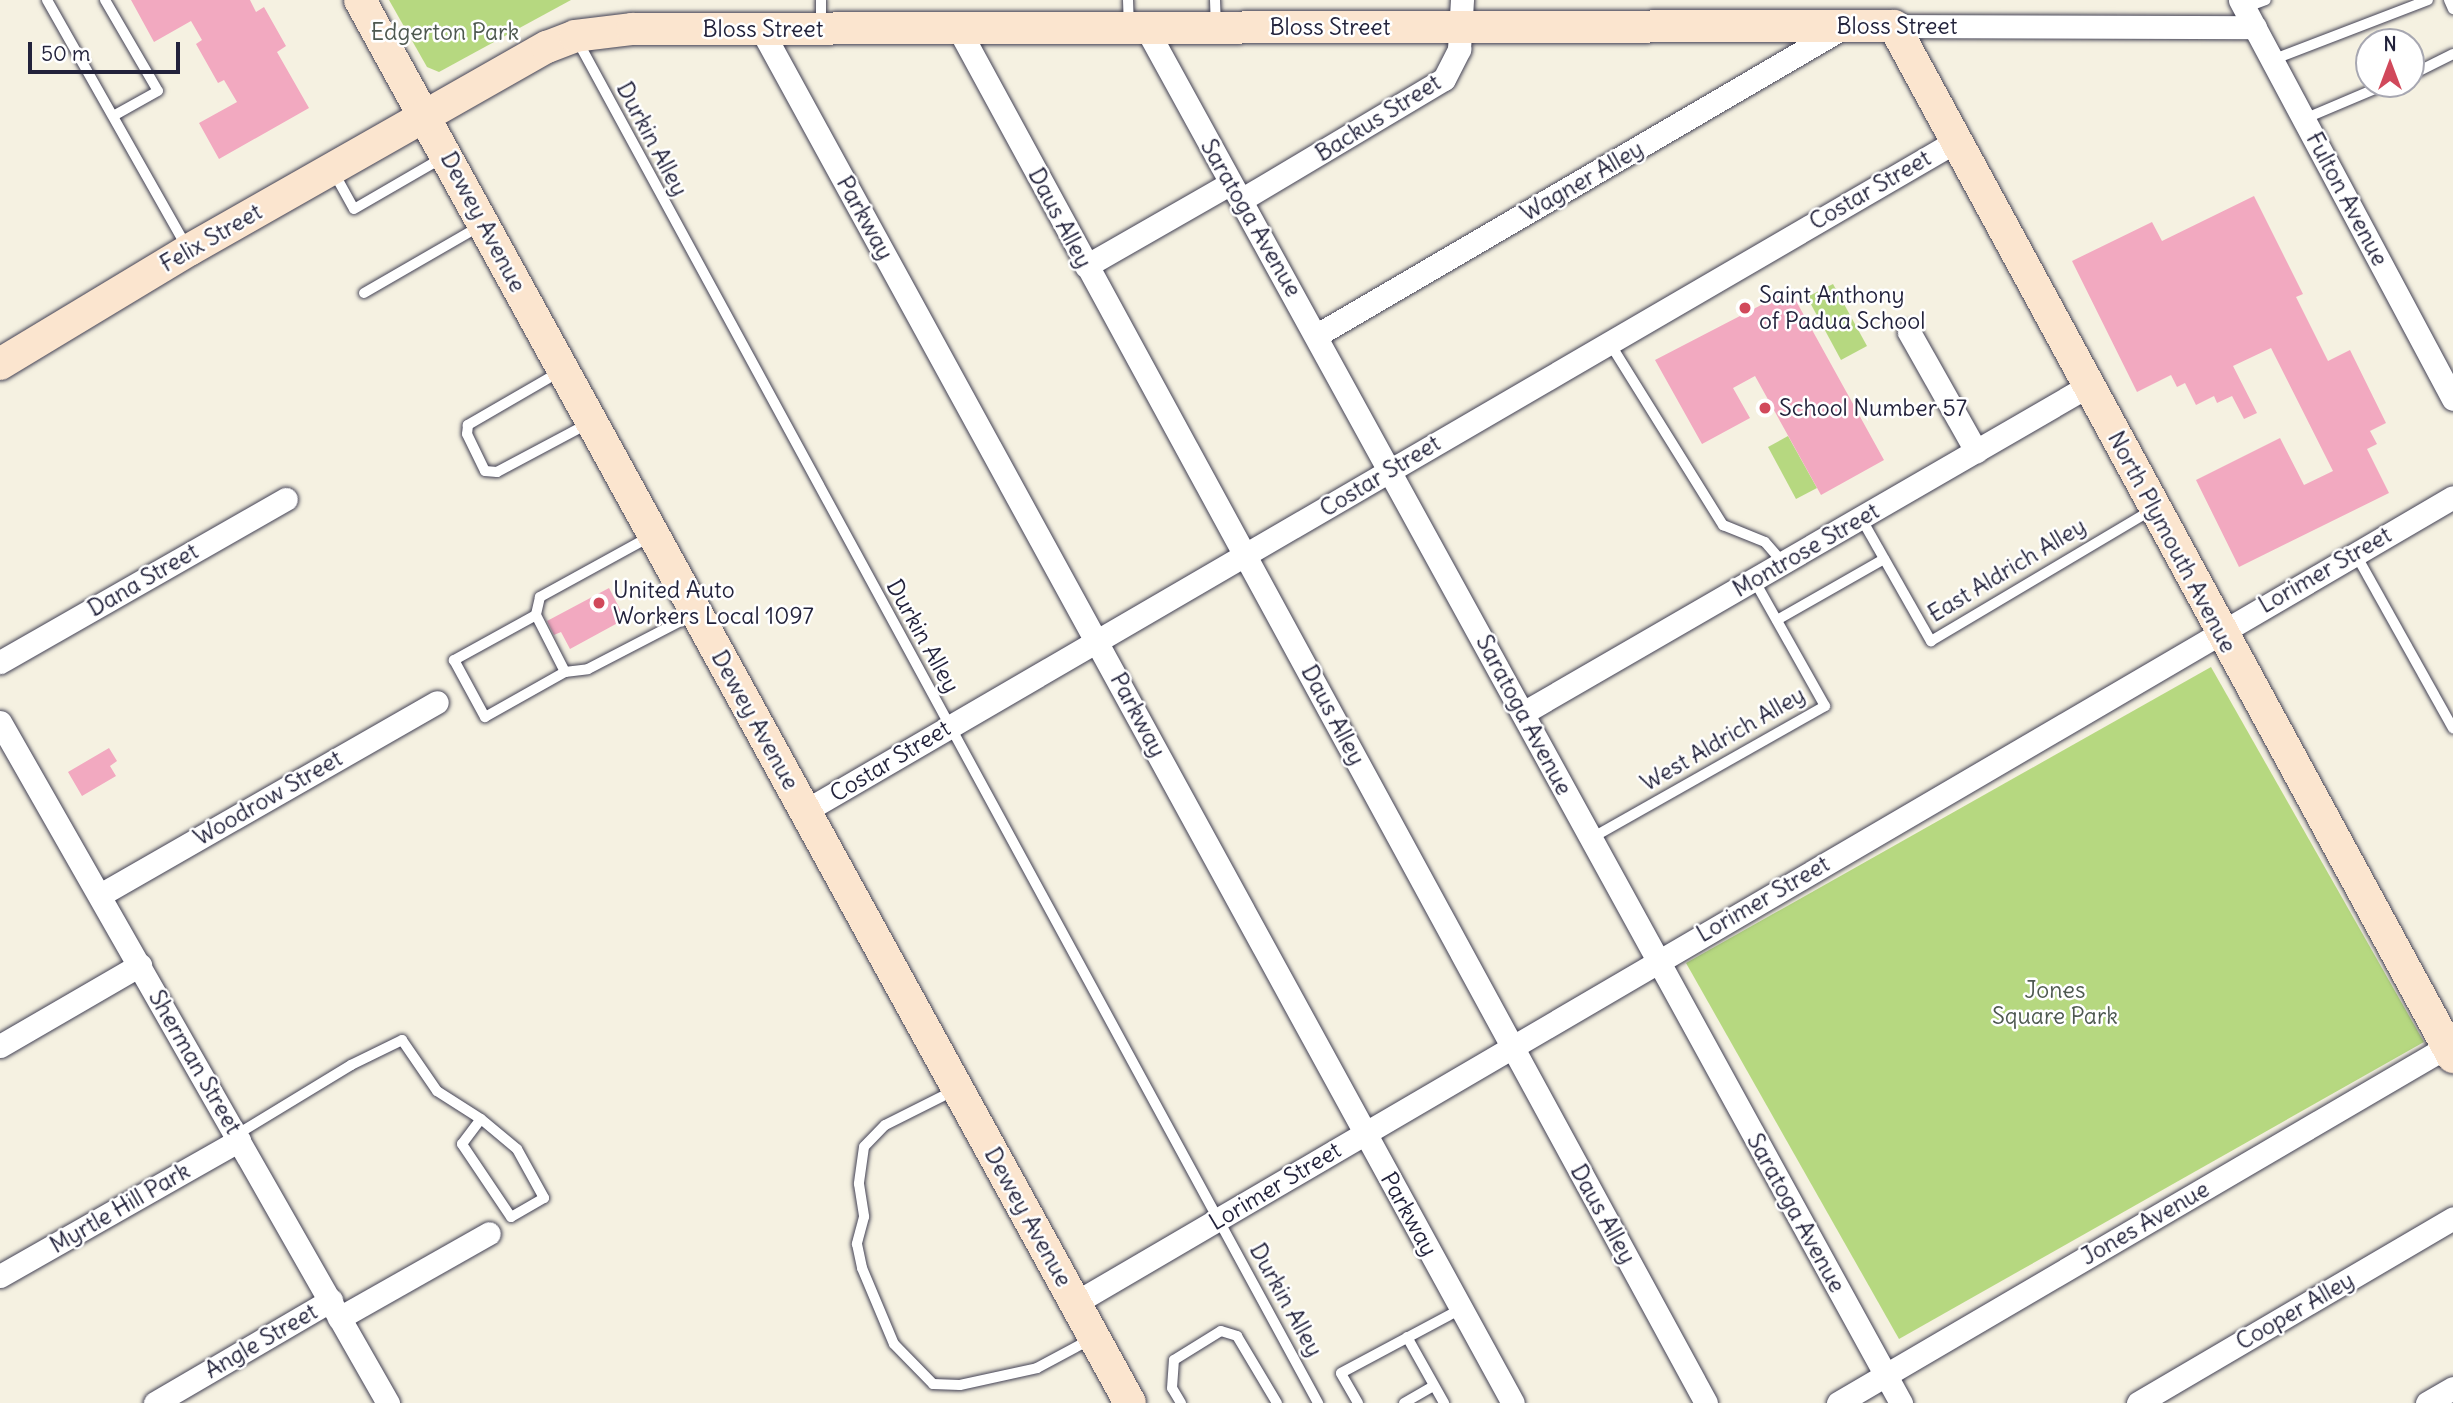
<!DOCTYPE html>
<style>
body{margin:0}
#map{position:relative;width:2453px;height:1403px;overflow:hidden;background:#f5f1e1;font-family:Delius,sans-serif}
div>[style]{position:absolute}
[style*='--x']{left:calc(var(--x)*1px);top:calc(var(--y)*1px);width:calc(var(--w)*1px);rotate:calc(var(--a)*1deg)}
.green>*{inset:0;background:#b6d880}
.building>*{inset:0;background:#f2a9c0}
.roads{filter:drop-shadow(0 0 2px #424154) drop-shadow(0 0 2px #424154)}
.lane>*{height:10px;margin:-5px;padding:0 5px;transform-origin:5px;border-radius:5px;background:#fff}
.street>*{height:23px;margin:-11.5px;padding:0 11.5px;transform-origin:11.5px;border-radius:11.5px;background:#fff}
.secondary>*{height:32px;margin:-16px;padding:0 16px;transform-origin:16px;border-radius:16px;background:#fbe5cf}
.dots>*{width:19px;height:19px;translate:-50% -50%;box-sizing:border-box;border:4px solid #fff;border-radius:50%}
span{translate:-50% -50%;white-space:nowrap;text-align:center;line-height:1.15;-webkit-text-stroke:5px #fff;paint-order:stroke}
.street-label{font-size:23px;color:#22223b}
.park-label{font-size:23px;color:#4e5950}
.poi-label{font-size:23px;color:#22223b}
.left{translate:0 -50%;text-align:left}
.north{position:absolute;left:2355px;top:28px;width:70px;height:70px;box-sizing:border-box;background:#fff;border:2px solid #a7a7b1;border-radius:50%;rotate:0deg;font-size:19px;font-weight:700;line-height:28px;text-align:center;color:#22223b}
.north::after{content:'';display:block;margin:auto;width:24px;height:32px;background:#d1495b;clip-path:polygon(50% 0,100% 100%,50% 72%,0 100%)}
.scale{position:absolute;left:28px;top:42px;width:152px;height:32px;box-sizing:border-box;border:4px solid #22223b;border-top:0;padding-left:9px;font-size:21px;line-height:24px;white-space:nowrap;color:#22223b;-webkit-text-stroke:5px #fff;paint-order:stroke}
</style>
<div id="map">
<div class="green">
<div style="clip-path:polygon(389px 0,571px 0,439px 72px,427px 67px)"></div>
<div style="clip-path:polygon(1833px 284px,1867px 346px,1841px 360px,1807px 297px)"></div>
<div style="clip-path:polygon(1788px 436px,1817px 488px,1796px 499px,1768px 447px)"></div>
<div style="clip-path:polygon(2211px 667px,2424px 1042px,1899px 1339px,1686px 963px)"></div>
</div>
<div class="building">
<div style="clip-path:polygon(131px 0,250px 0,256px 12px,264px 7px,286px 46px,277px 52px,309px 108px,219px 159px,199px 123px,237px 102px,224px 80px,218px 83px,196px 44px,202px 40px,191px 21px,154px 42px)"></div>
<div style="clip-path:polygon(2254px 196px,2303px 294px,2296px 297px,2328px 361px,2350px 350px,2386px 423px,2370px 431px,2377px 444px,2367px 449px,2389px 493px,2239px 567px,2196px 480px,2280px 438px,2304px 485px,2333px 471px,2271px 348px,2233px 366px,2257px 413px,2244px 419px,2232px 396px,2217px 403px,2214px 396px,2196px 405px,2185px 383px,2177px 387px,2171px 375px,2137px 392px,2072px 261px,2152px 222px,2162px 241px)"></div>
<div style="clip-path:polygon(1790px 290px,1884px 460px,1821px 495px,1755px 376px,1733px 388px,1750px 418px,1702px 444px,1655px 360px)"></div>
<div style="clip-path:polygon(609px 588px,625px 619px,570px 649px,561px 632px,554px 635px,547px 621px)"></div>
<div style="clip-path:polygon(109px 748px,117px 761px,110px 766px,116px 776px,82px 796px,68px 772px)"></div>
</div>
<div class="roads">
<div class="lane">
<div style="--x:47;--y:0;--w:284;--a:60.5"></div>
<div style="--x:105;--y:0;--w:105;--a:59.8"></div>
<div style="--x:158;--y:91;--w:51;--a:150.9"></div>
<div style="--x:1128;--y:0;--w:25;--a:88"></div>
<div style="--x:1215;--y:0;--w:25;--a:88"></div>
<div style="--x:2449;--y:0;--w:10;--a:66"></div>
<div style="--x:2244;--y:8;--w:23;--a:-20"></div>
<div style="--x:821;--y:26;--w:26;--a:-90"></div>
<div style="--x:576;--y:38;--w:1554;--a:61.47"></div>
<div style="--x:2272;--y:60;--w:167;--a:-21"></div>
<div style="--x:2411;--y:75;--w:47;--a:-26.6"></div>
<div style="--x:2304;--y:119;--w:90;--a:-22.9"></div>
<div style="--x:333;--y:171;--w:43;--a:61.1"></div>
<div style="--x:354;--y:209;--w:102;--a:-30.1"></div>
<div style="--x:364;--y:293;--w:134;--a:-30"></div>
<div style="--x:1609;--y:342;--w:216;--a:58.1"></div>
<div style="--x:1723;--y:525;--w:45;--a:22"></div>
<div style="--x:1765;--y:542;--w:28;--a:49"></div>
<div style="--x:561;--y:371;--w:108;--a:149.9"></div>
<div style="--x:468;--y:425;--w:9;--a:96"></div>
<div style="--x:467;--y:434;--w:41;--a:64.1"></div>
<div style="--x:485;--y:471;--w:12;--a:5"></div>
<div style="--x:497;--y:472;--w:104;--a:-28"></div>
<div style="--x:1861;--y:518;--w:142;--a:60.4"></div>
<div style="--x:1931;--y:641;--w:257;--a:-30.7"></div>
<div style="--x:651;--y:536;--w:127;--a:151.2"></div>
<div style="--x:540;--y:597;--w:18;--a:103"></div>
<div style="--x:536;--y:615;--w:94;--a:151.2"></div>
<div style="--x:454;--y:660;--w:65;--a:61.5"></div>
<div style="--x:485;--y:717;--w:92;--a:-29.4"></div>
<div style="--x:565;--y:672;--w:23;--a:-7"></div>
<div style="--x:588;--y:669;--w:119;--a:-27.4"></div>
<div style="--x:2355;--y:553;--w:201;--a:60.8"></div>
<div style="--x:536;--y:615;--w:64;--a:63"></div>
<div style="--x:1777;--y:620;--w:123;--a:-29.7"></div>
<div style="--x:1590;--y:839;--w:270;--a:-29.5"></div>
<div style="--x:1825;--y:706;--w:145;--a:-119.4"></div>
<div style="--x:955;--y:1090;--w:78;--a:153.4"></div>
<div style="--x:885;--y:1125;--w:30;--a:134"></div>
<div style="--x:864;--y:1147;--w:37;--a:98"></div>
<div style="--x:859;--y:1184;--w:33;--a:81"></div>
<div style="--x:864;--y:1217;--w:28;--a:105"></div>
<div style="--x:857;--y:1244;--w:25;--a:78"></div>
<div style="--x:862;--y:1268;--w:82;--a:67.2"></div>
<div style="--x:894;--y:1344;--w:56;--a:45.7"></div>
<div style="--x:933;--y:1384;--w:27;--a:2"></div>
<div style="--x:960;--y:1385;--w:79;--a:-12.4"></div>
<div style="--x:1037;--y:1368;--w:61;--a:-28.2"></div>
<div style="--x:236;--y:1135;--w:135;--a:-31.3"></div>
<div style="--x:351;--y:1065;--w:57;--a:-26.1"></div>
<div style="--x:402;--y:1040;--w:62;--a:55.5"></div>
<div style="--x:437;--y:1091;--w:52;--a:32.5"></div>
<div style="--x:481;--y:1119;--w:47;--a:39.8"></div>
<div style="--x:517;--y:1149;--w:56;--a:61.1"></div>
<div style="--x:544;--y:1198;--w:38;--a:150"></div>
<div style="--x:511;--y:1217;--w:88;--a:-123.9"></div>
<div style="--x:462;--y:1144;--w:31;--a:-53"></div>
<div style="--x:1407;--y:1337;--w:76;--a:60.7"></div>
<div style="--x:1181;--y:1403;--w:17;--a:-121"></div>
<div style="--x:1172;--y:1388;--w:28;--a:-86"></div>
<div style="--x:1174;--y:1360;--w:55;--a:-31.7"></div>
<div style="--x:1221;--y:1331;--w:17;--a:17"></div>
<div style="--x:1237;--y:1336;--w:78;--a:59.2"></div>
<div style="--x:1358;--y:1403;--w:34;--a:-120"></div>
<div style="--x:1341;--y:1373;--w:136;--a:-28.1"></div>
<div style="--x:1404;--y:1403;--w:34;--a:-30"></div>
</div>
<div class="street">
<div style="--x:2240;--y:0;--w:452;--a:61.9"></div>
<div style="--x:1894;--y:26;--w:361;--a:0.2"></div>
<div style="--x:958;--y:28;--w:1565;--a:61.45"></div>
<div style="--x:1146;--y:28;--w:1569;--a:61.23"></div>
<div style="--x:761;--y:29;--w:1566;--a:61.31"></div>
<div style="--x:1241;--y:200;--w:236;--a:-30.8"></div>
<div style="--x:1444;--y:79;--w:34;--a:-63"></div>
<div style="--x:1459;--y:49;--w:49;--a:-86.5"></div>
<div style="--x:1086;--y:266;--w:165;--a:-29.8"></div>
<div style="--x:1909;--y:332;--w:137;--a:60.6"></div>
<div style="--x:1317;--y:335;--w:613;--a:-30.29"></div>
<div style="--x:0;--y:662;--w:329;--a:-29.7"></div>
<div style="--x:1523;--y:713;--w:653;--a:-30.06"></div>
<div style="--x:0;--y:722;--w:784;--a:60.33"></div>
<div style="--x:805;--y:811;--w:1332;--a:-30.2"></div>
<div style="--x:100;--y:895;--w:388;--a:-29.8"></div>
<div style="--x:0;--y:1046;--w:162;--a:-30.1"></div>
<div style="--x:0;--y:1276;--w:275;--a:-29.6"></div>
<div style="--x:1075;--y:1303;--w:1596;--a:-30.32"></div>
<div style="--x:339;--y:1318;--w:172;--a:-29.5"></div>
<div style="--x:155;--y:1403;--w:204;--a:-30.3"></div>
<div style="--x:1838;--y:1403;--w:713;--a:-30.34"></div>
<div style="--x:2138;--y:1403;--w:365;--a:-30.4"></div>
<div style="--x:2427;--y:1403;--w:30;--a:-30"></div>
</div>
<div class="secondary">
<div style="--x:360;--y:0;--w:1600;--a:61.24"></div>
<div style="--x:0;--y:364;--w:221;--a:-31.1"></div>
<div style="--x:189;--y:250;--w:412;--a:-29.6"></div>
<div style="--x:547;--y:47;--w:30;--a:-21"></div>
<div style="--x:575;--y:36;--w:57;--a:-7"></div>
<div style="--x:632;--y:29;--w:1262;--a:-0.14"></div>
<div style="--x:1894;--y:26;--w:1173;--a:61.53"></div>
</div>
</div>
<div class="dots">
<div style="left:1745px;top:308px;background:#d1495b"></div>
<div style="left:1765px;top:408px;background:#d1495b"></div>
<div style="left:599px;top:603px;background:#d1495b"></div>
</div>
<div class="street-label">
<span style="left:1897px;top:26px">Bloss Street</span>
<span style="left:1330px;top:27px">Bloss Street</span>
<span style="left:763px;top:29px">Bloss Street</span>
<span style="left:1378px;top:118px;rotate:-32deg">Backus Street</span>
<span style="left:652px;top:139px;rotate:62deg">Durkin Alley</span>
<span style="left:1582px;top:181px;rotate:-30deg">Wagner Alley</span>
<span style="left:1870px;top:190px;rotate:-30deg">Costar Street</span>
<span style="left:2347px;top:199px;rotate:62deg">Fulton Avenue</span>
<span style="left:865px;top:218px;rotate:61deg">Parkway</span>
<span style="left:1060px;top:218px;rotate:62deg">Daus Alley</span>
<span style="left:1251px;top:218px;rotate:60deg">Saratoga Avenue</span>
<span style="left:483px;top:222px;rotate:62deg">Dewey Avenue</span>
<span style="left:211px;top:238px;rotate:-30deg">Felix Street</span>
<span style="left:1380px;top:476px;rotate:-31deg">Costar Street</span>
<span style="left:2172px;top:542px;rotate:62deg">North Plymouth Avenue</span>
<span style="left:1806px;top:550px;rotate:-30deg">Montrose Street</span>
<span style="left:2007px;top:570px;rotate:-31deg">East Aldrich Alley</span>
<span style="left:2325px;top:570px;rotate:-30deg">Lorimer Street</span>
<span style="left:143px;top:580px;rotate:-30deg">Dana Street</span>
<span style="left:923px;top:636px;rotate:61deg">Durkin Alley</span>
<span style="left:1138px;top:715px;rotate:62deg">Parkway</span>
<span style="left:1333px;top:715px;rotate:62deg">Daus Alley</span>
<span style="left:1524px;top:715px;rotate:62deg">Saratoga Avenue</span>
<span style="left:755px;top:720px;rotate:61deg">Dewey Avenue</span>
<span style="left:1723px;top:739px;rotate:-30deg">West Aldrich Alley</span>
<span style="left:890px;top:761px;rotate:-31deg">Costar Street</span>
<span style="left:268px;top:798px;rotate:-30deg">Woodrow Street</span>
<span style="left:1763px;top:899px;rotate:-30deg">Lorimer Street</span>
<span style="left:195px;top:1062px;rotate:60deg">Sherman Street</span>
<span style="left:1275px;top:1186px;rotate:-31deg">Lorimer Street</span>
<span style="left:120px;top:1208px;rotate:-30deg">Myrtle Hill Park</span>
<span style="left:1796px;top:1213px;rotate:61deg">Saratoga Avenue</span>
<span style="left:1409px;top:1214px;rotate:61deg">Parkway</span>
<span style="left:1603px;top:1214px;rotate:61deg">Daus Alley</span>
<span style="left:1028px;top:1217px;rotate:61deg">Dewey Avenue</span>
<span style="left:2145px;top:1223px;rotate:-30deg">Jones Avenue</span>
<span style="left:1286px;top:1300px;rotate:61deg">Durkin Alley</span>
<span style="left:2295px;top:1311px;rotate:-30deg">Cooper Alley</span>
<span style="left:261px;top:1341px;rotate:-30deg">Angle Street</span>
</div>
<div class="park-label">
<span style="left:445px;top:32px">Edgerton Park</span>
<span style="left:2055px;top:1003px">Jones<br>Square Park</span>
</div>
<div class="poi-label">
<span class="left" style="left:1759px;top:308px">Saint Anthony<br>of Padua School</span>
<span class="left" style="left:1779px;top:408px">School Number 57</span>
<span class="left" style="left:613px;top:603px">United Auto<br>Workers Local 1097</span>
</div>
<div class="north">N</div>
<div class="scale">50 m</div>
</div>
